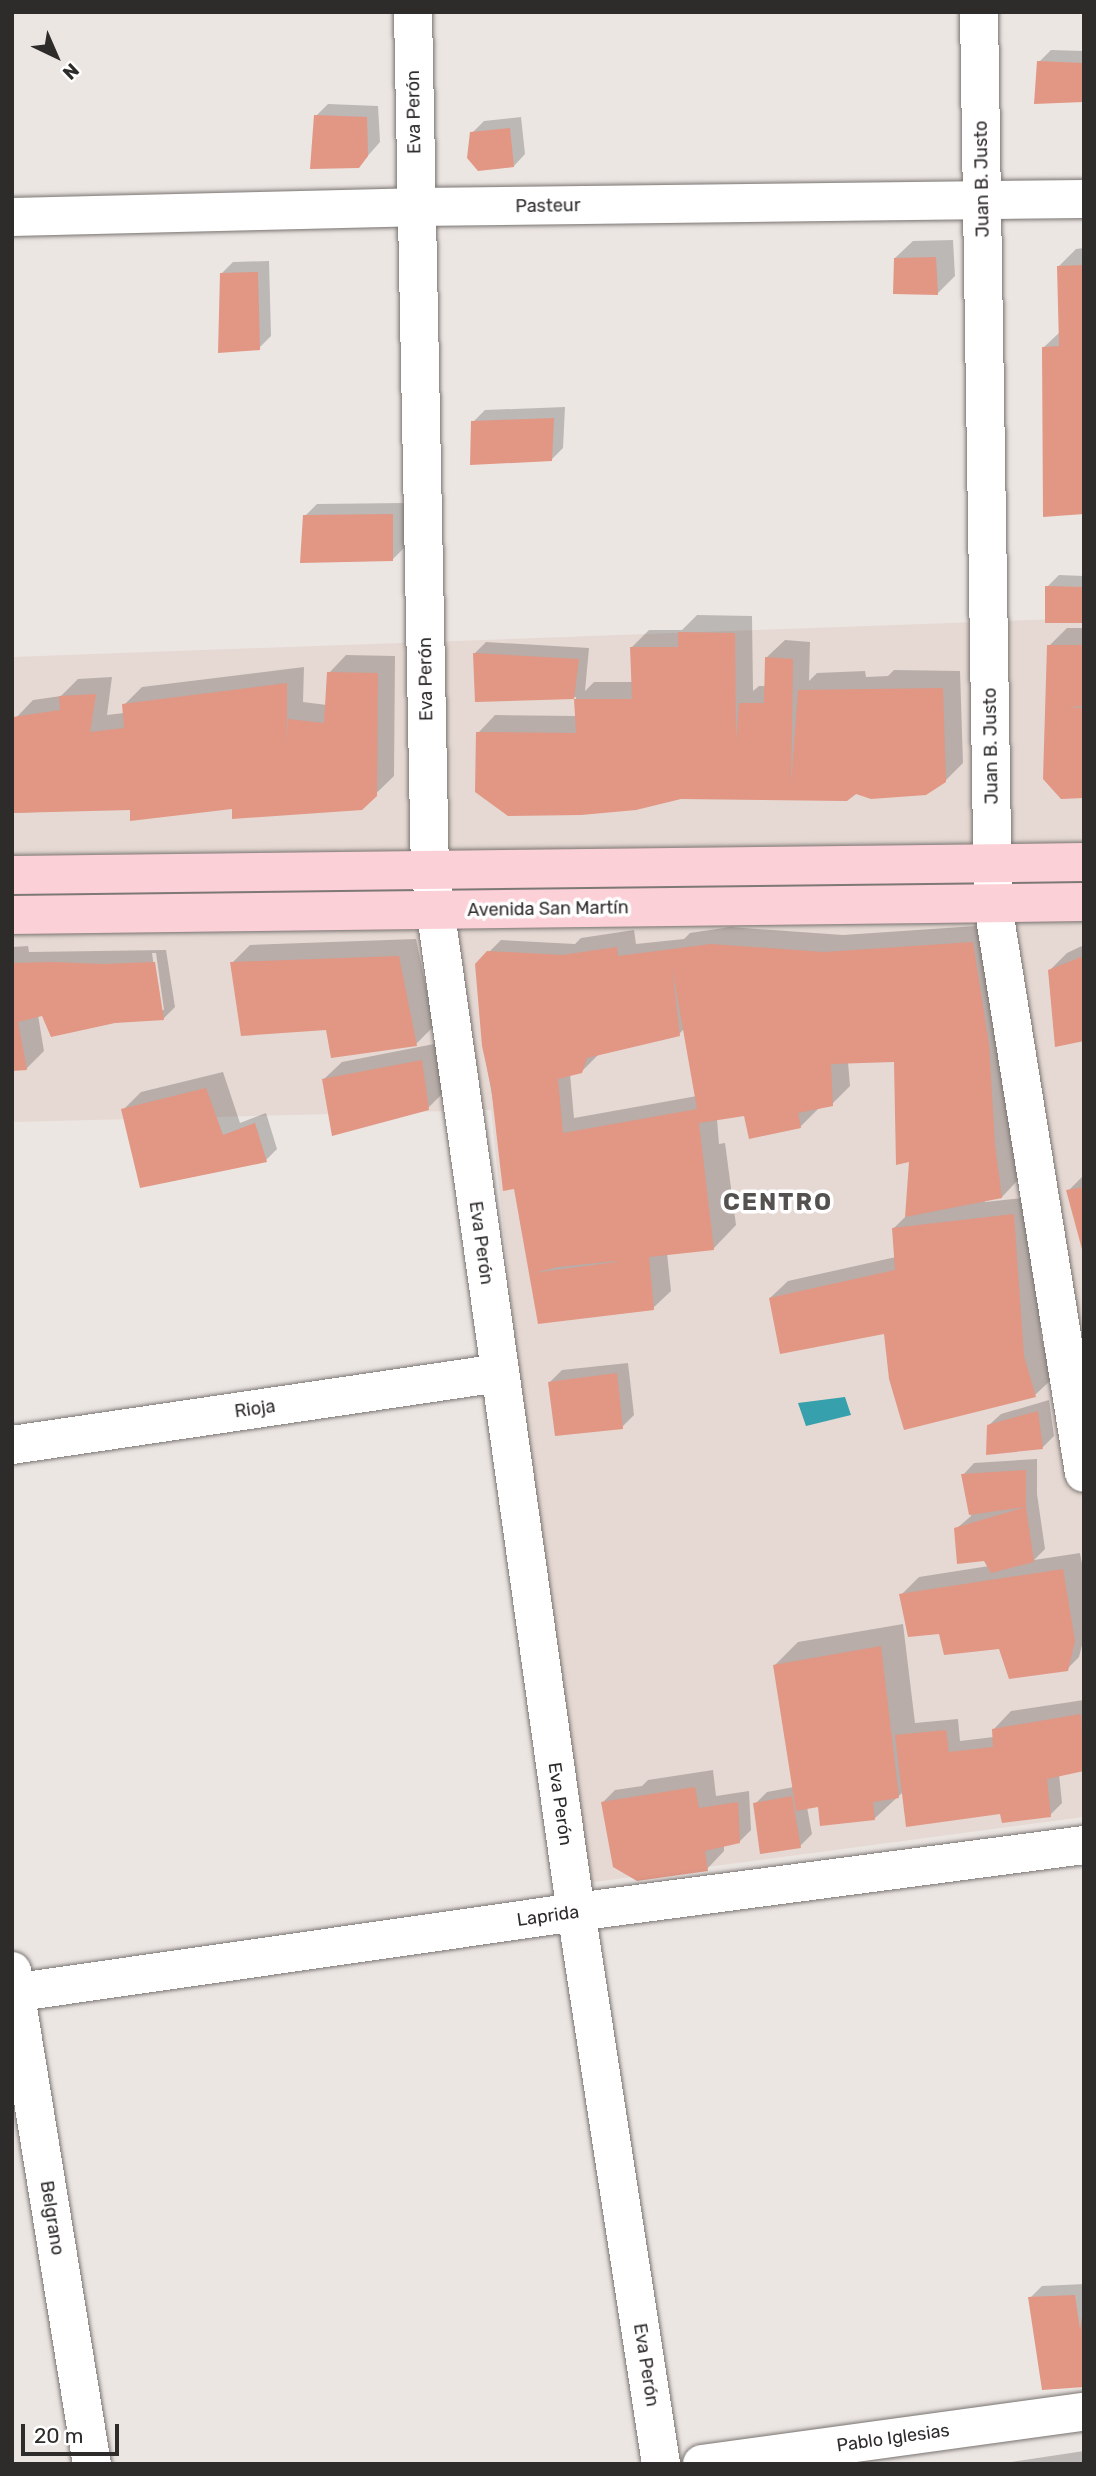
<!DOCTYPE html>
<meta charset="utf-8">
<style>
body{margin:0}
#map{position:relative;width:1096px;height:2476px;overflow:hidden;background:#ece6e3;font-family:Rubik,sans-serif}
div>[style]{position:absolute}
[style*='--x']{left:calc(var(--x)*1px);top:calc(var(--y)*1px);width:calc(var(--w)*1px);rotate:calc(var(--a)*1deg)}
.built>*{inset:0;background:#e6d9d3}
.water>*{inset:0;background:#36a1ad}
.shadow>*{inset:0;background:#0003}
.building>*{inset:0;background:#e29684}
.roads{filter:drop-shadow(0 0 2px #797471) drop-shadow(0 0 2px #797471)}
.minor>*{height:38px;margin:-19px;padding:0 19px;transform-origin:19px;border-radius:19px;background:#fff}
.major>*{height:38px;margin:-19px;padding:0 19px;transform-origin:19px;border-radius:19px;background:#fcd0d7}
span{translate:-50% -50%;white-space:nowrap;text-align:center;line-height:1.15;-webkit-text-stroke:7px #fff;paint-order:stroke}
.street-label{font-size:18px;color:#2e2c2a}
.district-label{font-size:24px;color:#55514e;font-weight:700;letter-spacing:2px}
.frame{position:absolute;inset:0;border:14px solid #2e2c2a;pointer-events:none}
.north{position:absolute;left:21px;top:21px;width:70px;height:70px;-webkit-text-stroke:5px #fff;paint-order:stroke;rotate:136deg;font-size:19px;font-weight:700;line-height:28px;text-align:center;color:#2e2c2a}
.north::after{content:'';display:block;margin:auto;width:24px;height:32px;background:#2e2c2a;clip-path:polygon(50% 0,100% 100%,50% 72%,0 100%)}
.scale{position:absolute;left:21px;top:2424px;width:98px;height:32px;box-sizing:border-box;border:4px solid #2e2c2a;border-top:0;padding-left:9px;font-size:21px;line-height:24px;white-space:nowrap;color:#2e2c2a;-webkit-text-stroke:5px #fff;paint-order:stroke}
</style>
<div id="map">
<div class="built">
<div style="clip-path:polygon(1084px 618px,1084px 1817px,572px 1885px,491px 1110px,12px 1122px,12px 657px)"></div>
</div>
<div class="water">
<div style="clip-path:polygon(845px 1397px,851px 1415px,806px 1426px,798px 1403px)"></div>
</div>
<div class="shadow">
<div style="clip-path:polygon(1051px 50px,1084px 51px,1084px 100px,1039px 62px)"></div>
<div style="clip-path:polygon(328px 104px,378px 106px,380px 142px,358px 167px,316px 116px)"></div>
<div style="clip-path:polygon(521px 117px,525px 154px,514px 166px,472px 133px,484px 121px)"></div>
<div style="clip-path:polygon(953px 240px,955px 276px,937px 294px,895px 258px,913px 241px)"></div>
<div style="clip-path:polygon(1084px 248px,1084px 512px,1043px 348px,1061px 331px,1059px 266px,1076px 249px)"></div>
<div style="clip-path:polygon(269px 261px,271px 336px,259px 348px,221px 274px,233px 262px)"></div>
<div style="clip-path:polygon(565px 407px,563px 448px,551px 460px,473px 422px,485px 410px)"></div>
<div style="clip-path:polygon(404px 503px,404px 548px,392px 560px,305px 516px,317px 504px)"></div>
<div style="clip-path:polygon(1059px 575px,1084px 576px,1084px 622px,1047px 587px)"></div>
<div style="clip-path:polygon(697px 615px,752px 616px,753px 691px,759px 686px,766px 686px,767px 657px,785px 640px,810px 642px,809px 681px,817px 673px,865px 671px,866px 677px,888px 676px,894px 670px,960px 671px,963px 763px,945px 781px,858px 793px,847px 799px,478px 733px,495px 715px,577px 716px,576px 697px,477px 700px,474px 654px,486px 642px,589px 648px,585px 691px,594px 682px,633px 682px,632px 647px,649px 630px,682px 630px)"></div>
<div style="clip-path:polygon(1067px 628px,1084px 628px,1084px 796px,1049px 646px)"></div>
<div style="clip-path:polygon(346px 655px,395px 656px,394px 776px,361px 808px,132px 808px,12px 813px,12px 722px,33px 700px,61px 696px,78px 679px,112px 677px,107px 715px,124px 713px,124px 705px,142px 687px,304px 667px,303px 702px,327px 705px,329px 673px)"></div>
<div style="clip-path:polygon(evenodd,991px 925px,1019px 1179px,1002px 1197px,985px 1200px,985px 1202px,1031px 1197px,1041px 1337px,1053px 1378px,1035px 1395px,886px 1332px,770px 1298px,788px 1281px,896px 1257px,894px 1228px,907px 1215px,911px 1160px,899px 1060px,848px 1062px,850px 1086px,832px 1104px,818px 1109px,800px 1127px,746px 1114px,717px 1119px,719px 1144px,725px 1143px,736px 1225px,714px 1248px,667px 1253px,671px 1291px,653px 1308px,539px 1322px,515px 1187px,501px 1144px,483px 1046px,489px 952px,501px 940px,575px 944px,581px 938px,634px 930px,636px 944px,684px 939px,690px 933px,730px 927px,843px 935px,991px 925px,685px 1028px,697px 1096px,574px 1118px,570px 1074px,581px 1072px,599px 1054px,679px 1034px,685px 1028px)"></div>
<div style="clip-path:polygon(416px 939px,434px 1026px,416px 1044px,327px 1028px,232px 963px,250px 945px)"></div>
<div style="clip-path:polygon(1084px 945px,1084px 1039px,1049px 971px,1067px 953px)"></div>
<div style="clip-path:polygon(evenodd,28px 946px,29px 952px,166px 950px,175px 1007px,163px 1019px,38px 1015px,44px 1051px,26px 1069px,12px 1069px,12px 947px,28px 946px,152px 953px,156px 953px,164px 1010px,160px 1010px,152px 953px)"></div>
<div style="clip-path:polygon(439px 1043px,446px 1090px,428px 1108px,324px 1079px,342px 1062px)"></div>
<div style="clip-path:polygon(223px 1072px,240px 1123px,266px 1113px,277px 1149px,266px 1160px,123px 1110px,141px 1092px)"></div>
<div style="clip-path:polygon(1084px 1175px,1084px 1249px,1068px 1191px)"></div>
<div style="clip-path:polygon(628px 1363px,634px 1415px,622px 1427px,550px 1382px,562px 1370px)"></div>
<div style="clip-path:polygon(1049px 1400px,1054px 1436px,1043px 1447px,988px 1426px,1001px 1414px)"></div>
<div style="clip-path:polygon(1037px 1459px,1037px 1494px,1045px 1549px,1034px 1560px,1080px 1553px,1084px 1574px,1084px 1637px,1079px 1657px,1067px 1669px,941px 1632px,901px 1595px,919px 1577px,989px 1566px,956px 1529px,971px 1516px,963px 1475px,974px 1463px)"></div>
<div style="clip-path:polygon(903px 1624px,915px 1723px,958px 1719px,960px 1741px,994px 1737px,994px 1729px,1011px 1711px,1084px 1700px,1084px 1769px,1059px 1774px,1062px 1803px,1050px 1815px,1002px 1812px,903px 1792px,874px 1819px,820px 1805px,807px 1807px,812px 1834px,800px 1846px,755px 1804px,767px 1792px,794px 1787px,775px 1665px,798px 1642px)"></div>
<div style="clip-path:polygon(713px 1770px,716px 1796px,749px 1791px,751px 1830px,739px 1842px,724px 1845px,724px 1851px,707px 1869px,603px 1802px,615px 1790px,642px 1786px,648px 1780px)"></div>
<div style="clip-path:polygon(1084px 2284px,1084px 2383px,1030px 2298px,1042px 2286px)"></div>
<div style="clip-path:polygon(1084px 2451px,1084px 2464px,998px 2464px)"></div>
</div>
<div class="building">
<div style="clip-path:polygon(1037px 61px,1084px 63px,1084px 102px,1034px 104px)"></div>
<div style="clip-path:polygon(314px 115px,367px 117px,368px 156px,359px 168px,310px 169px)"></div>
<div style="clip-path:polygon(510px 128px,514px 167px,478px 171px,467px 158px,470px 132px)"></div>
<div style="clip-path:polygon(936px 257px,938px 295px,893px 294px,894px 258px)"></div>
<div style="clip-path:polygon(1084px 265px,1084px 514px,1043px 517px,1042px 347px,1059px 346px,1057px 266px)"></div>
<div style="clip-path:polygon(258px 272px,260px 350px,218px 353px,220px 273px)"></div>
<div style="clip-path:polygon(554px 418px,552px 461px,470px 465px,471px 421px)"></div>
<div style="clip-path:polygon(393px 514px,393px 561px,300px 563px,303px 515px)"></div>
<div style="clip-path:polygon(1045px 586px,1084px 587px,1084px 623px,1045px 623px)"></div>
<div style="clip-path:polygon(678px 632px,735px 633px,736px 742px,739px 703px,764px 703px,765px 657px,793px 659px,791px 785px,798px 690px,943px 688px,946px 782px,926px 795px,871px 799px,856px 794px,847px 801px,681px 799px,636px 810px,581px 815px,508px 816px,475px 792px,476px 732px,576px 733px,574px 699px,632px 699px,630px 647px,678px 647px)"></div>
<div style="clip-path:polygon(1047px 645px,1084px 645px,1084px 706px,1067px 707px,1084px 708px,1084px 798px,1061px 799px,1043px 779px)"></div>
<div style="clip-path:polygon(473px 653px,579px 659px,574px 699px,475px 702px)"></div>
<div style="clip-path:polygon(327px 672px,378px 673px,377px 796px,362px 810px,232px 819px,232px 809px,130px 821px,130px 810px,12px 813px,13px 717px,60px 710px,59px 696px,96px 694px,90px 732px,124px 728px,122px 704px,287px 683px,287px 744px,288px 719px,324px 723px)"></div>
<div style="clip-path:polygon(evenodd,973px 942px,989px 1045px,995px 1145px,1002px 1198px,905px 1217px,909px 1162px,896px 1165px,894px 1062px,831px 1064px,833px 1106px,798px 1113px,801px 1128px,749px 1139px,744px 1116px,699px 1123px,714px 1250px,649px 1257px,654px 1310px,538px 1324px,514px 1189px,503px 1191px,491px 1087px,482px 1046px,475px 964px,487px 951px,562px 955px,617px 947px,618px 956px,711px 944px,824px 952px,973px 942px,672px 967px,697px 1109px,563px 1133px,558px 1079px,582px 1073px,587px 1058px,680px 1036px,672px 967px,973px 942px,616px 1261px,616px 1262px,533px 1273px,558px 1267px,616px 1261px)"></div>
<div style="clip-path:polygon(399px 956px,417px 1046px,331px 1058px,326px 1030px,241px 1036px,230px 962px)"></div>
<div style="clip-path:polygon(1084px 956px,1084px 1041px,1055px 1047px,1048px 970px)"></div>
<div style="clip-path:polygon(53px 962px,103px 964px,155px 962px,164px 1020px,115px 1023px,51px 1037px,42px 1016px,18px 1022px,27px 1070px,12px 1071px,12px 963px)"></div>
<div style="clip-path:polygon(422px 1060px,429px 1110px,332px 1136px,322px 1079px)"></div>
<div style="clip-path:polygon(206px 1088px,223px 1135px,255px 1123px,267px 1162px,140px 1188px,121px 1109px)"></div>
<div style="clip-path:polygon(1084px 1187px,1084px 1253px,1083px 1253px,1066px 1190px)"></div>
<div style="clip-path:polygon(1014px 1214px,1024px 1356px,1036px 1397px,904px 1430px,889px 1379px,884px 1334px,780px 1354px,769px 1298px,895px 1270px,892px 1228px)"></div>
<div style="clip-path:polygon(617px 1373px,623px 1429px,555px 1436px,548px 1382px)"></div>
<div style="clip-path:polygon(1038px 1411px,1043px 1449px,986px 1455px,987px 1425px)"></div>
<div style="clip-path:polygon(1026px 1470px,1026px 1507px,1034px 1562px,991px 1573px,984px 1561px,957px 1564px,954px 1528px,1026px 1507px,969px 1515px,961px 1474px)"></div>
<div style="clip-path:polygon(1063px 1569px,1075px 1641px,1068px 1671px,1009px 1679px,999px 1649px,944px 1655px,939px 1634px,908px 1637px,899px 1594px)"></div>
<div style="clip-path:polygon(881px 1646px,899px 1798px,873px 1802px,875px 1820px,820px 1826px,818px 1807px,796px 1811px,773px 1665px)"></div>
<div style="clip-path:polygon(1081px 1714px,1084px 1771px,1047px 1779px,1051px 1817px,1002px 1823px,1000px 1814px,906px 1827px,895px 1735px,946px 1730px,949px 1752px,993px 1747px,992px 1729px)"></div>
<div style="clip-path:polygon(695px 1787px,699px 1808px,738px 1802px,740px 1843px,705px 1851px,708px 1871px,637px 1881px,613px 1867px,601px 1802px)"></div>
<div style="clip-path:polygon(792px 1796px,801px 1848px,760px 1854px,753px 1803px)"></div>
<div style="clip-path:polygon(1075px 2295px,1080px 2330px,1084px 2303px,1084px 2387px,1042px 2390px,1028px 2297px)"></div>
</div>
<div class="roads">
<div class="minor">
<div style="--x:413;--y:12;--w:859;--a:88.87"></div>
<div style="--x:430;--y:871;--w:1024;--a:82.03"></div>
<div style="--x:572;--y:1885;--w:586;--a:81.26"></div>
<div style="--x:979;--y:12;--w:893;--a:89.1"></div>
<div style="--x:993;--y:905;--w:575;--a:80.9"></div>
<div style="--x:12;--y:217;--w:403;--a:-1.4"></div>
<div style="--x:415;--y:207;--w:669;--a:-0.69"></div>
<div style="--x:12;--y:1445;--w:491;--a:-8.4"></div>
<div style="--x:12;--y:1971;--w:499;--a:80.8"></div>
<div style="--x:12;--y:1993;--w:570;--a:-8.17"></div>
<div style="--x:576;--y:1912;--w:512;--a:-7.51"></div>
<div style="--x:702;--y:2464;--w:386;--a:-7.8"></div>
</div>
<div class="major">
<div style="--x:12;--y:875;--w:1072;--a:-0.69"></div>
<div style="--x:12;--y:915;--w:1072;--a:-0.69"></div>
</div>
</div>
<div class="street-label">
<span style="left:414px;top:112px;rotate:-91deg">Eva Perón</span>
<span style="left:982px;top:179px;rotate:-91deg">Juan B. Justo</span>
<span style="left:548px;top:206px;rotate:-1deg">Pasteur</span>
<span style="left:426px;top:679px;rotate:-91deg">Eva Perón</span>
<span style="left:991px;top:746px;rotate:-91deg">Juan B. Justo</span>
<span style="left:548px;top:909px;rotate:-1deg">Avenida San Martín</span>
<span style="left:481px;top:1243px;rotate:82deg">Eva Perón</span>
<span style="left:255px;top:1409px;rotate:-8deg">Rioja</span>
<span style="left:560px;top:1804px;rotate:82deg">Eva Perón</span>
<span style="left:548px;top:1916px;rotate:-8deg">Laprida</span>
<span style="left:52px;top:2218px;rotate:81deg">Belgrano</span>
<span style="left:646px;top:2365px;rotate:81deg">Eva Perón</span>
<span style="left:893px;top:2438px;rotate:-8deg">Pablo Iglesias</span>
</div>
<div class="district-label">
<span style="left:778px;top:1203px">CENTRO</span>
</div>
<div class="frame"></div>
<div class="north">N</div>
<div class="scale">20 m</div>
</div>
